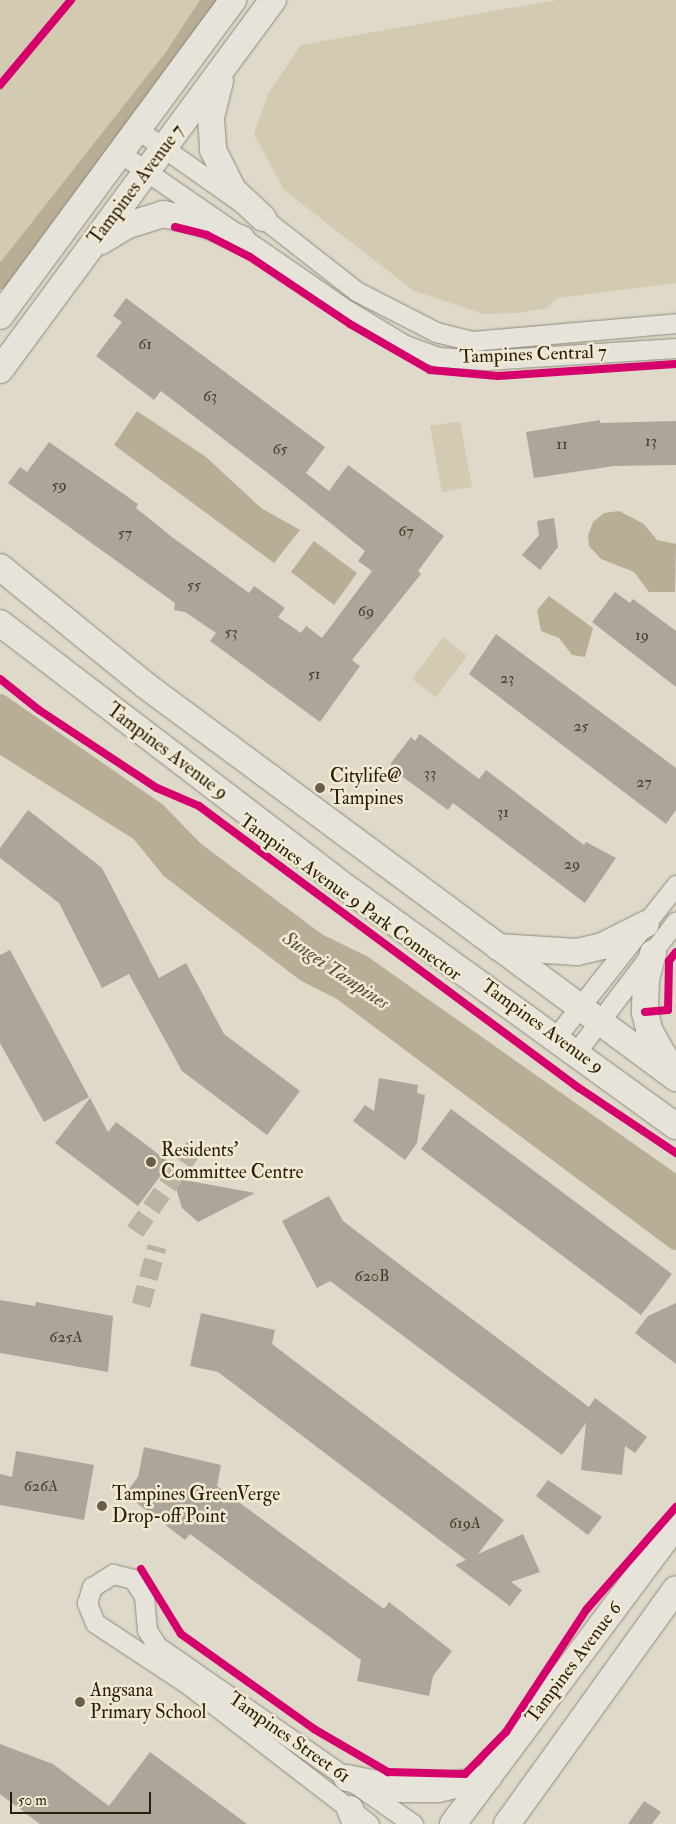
<!DOCTYPE html>
<style>
body{margin:0}
#map{position:relative;width:676px;height:1824px;overflow:hidden;background:#ded9c8;font-family:"IM FELL Double Pica",serif}
div>[style]{position:absolute}
[style*='--x']{left:calc(var(--x)*1px);top:calc(var(--y)*1px);width:calc(var(--w)*1px);rotate:calc(var(--a)*1deg)}
.green>*{inset:0;background:#d2cab1}
.water>*{inset:0;background:#b8ae95}
.canal>*{height:20px;margin:-10px;padding:0 10px;transform-origin:10px;border-radius:10px;background:#b8ae95}
.river>*{height:34px;margin:-17px;padding:0 17px;transform-origin:17px;border-radius:17px;background:#b8ae95}
.building>*{inset:0;background:#aba699}
.street-tunnel>*{height:19px;margin-top:-9.5px;transform-origin:0;background:repeating-linear-gradient(90deg,#bab3a1 0 19px,transparent 0 28px)}
.roads{filter:drop-shadow(0 0 1px #8f8a7d) drop-shadow(0 0 1px #8f8a7d)}
.street>*{height:19px;margin:-9.5px;padding:0 9.5px;transform-origin:9.5px;border-radius:9.5px;background:#e6e3db}
.secondary>*{height:26px;margin:-13px;padding:0 13px;transform-origin:13px;border-radius:13px;background:#e6e3db}
.cycleway>*{height:8px;margin:-4px;padding:0 4px;transform-origin:4px;border-radius:4px;background:#d6006c}
.dots>*{width:14px;height:14px;translate:-50% -50%;box-sizing:border-box;border:2px solid #f0ead5;border-radius:50%}
span{translate:-50% -50%;white-space:nowrap;text-align:center;line-height:1.15;-webkit-text-stroke:5px #f0ead5;paint-order:stroke}
.number-label{font-size:16px;color:#4c3e2a}
.number-label span{-webkit-text-stroke-width:0}
.street-label{font-size:19px;color:#2c1c05}
.poi-label{font-size:19px;color:#2c1c05}
.left{translate:0 -50%;text-align:left}
.water-label{font-size:20px;color:#5e4f36;font-style:italic}
.scale{position:absolute;left:10px;top:1792px;width:141px;height:22px;box-sizing:border-box;border:2px solid #2c1c05;border-top:0;padding-left:6px;font-size:15px;line-height:18px;white-space:nowrap;color:#2c1c05;-webkit-text-stroke:4px #f0ead5;paint-order:stroke}
</style>
<div id="map">
<div class="green">
<div style="clip-path:polygon(0 0,205px 0,0 272px)"></div>
<div style="clip-path:polygon(556px 0,676px 0,676px 283px,557px 298px,547px 308px,519px 313px,483px 314px,414px 291px,284px 190px,254px 134px,268px 94px,301px 45px)"></div>
<div style="clip-path:polygon(460px 421px,472px 487px,442px 492px,430px 426px)"></div>
<div style="clip-path:polygon(443px 637px,467px 656px,436px 697px,412px 679px)"></div>
</div>
<div class="water">
<div style="clip-path:polygon(137px 411px,206px 457px,261px 508px,300px 530px,274px 563px,114px 445px)"></div>
<div style="clip-path:polygon(619px 511px,644px 524px,657px 540px,676px 544px,675px 592px,649px 592px,634px 572px,601px 559px,589px 546px,588px 535px,593px 522px,604px 513px)"></div>
<div style="clip-path:polygon(314px 541px,357px 573px,334px 605px,291px 572px)"></div>
<div style="clip-path:polygon(549px 596px,593px 628px,585px 657px,572px 655px,559px 638px,541px 631px,537px 610px)"></div>
</div>
<div class="canal">
<div style="--x:0;--y:279;--w:281;--a:-51.8"></div>
<div style="--x:174;--y:58;--w:69;--a:-56.8"></div>
<div style="--x:0;--y:704;--w:190;--a:34.7"></div>
<div style="--x:156;--y:812;--w:54;--a:45.7"></div>
<div style="--x:194;--y:851;--w:154;--a:36.8"></div>
<div style="--x:317;--y:943;--w:50;--a:26.1"></div>
<div style="--x:362;--y:965;--w:384;--a:35.1"></div>
<div style="--x:0;--y:743;--w:165;--a:32.2"></div>
<div style="--x:140;--y:831;--w:48;--a:51"></div>
<div style="--x:170;--y:868;--w:56;--a:37.7"></div>
<div style="--x:214;--y:902;--w:116;--a:37.3"></div>
<div style="--x:306;--y:972;--w:42;--a:27.2"></div>
<div style="--x:343;--y:991;--w:416;--a:36.8"></div>
</div>
<div class="river">
<div style="--x:0;--y:721;--w:129;--a:33.9"></div>
<div style="--x:107;--y:793;--w:96;--a:37"></div>
<div style="--x:184;--y:851;--w:47;--a:46.7"></div>
<div style="--x:216;--y:885;--w:122;--a:36.7"></div>
<div style="--x:314;--y:958;--w:48;--a:28.7"></div>
<div style="--x:356;--y:981;--w:397;--a:36.3"></div>
</div>
<div class="building">
<div style="clip-path:polygon(126px 298px,325px 447px,306px 473px,329px 491px,348px 465px,444px 536px,418px 571px,421px 574px,352px 660px,360px 666px,320px 722px,210px 641px,216px 633px,185px 612px,174px 610px,175px 603px,8px 483px,20px 467px,27px 472px,49px 442px,138px 504px,136px 508px,172px 537px,249px 593px,254px 586px,285px 608px,278px 617px,301px 633px,306px 626px,322px 638px,372px 571px,358px 561px,365px 551px,273px 477px,161px 391px,154px 400px,96px 356px,122px 322px,113px 316px)"></div>
<div style="clip-path:polygon(600px 420px,600px 423px,676px 421px,676px 465px,614px 466px,534px 478px,526px 432px)"></div>
<div style="clip-path:polygon(554px 518px,558px 547px,540px 570px,522px 555px,539px 535px,537px 521px)"></div>
<div style="clip-path:polygon(615px 592px,630px 603px,633px 599px,676px 631px,676px 687px,592px 622px)"></div>
<div style="clip-path:polygon(496px 634px,676px 768px,676px 810px,666px 824px,469px 674px)"></div>
<div style="clip-path:polygon(420px 734px,479px 779px,486px 770px,584px 845px,586px 842px,616px 858px,585px 903px,453px 803px,448px 810px,392px 769px,391px 763px,411px 737px,415px 741px)"></div>
<div style="clip-path:polygon(28px 810px,102px 868px,159px 978px,186px 963px,224px 1034px,300px 1091px,267px 1135px,182px 1071px,129px 974px,102px 988px,59px 903px,0 858px,0 848px)"></div>
<div style="clip-path:polygon(10px 950px,89px 1097px,44px 1122px,0 1043px,0 955px)"></div>
<div style="clip-path:polygon(379px 1078px,418px 1085px,417px 1093px,425px 1095px,417px 1143px,405px 1160px,353px 1121px,365px 1105px,374px 1111px)"></div>
<div style="clip-path:polygon(90px 1098px,108px 1132px,116px 1122px,170px 1163px,138px 1206px,55px 1143px)"></div>
<div style="clip-path:polygon(451px 1109px,672px 1274px,641px 1315px,421px 1149px)"></div>
<div style="clip-path:polygon(173px 1178px,255px 1193px,198px 1222px,182px 1208px)"></div>
<div style="clip-path:polygon(329px 1196px,343px 1221px,407px 1270px,589px 1407px,595px 1398px,647px 1437px,635px 1453px,625px 1446px,622px 1475px,581px 1470px,586px 1423px,562px 1455px,330px 1281px,317px 1288px,282px 1221px)"></div>
<div style="clip-path:polygon(0 1300px,35px 1306px,36px 1302px,113px 1316px,108px 1372px,0 1353px)"></div>
<div style="clip-path:polygon(676px 1303px,676px 1364px,635px 1333px,648px 1316px)"></div>
<div style="clip-path:polygon(201px 1313px,275px 1330px,272px 1344px,504px 1520px,478px 1554px,523px 1534px,540px 1572px,511px 1582px,522px 1590px,510px 1606px,455px 1565px,466px 1560px,218px 1372px,190px 1366px)"></div>
<div style="clip-path:polygon(144px 1447px,221px 1465px,217px 1486px,384px 1609px,389px 1602px,452px 1651px,433px 1676px,429px 1696px,357px 1681px,361px 1660px,190px 1534px,185px 1540px,125px 1494px,138px 1477px)"></div>
<div style="clip-path:polygon(16px 1451px,94px 1465px,84px 1520px,0 1505px,0 1474px,12px 1477px)"></div>
<div style="clip-path:polygon(548px 1480px,602px 1517px,588px 1535px,536px 1496px)"></div>
<div style="clip-path:polygon(0 1744px,53px 1764px,109px 1806px,150px 1752px,247px 1824px,40px 1824px,0 1794px)"></div>
<div style="clip-path:polygon(644px 1801px,661px 1812px,652px 1824px,628px 1824px)"></div>
</div>
<div class="street-tunnel">
<div style="--x:135;--y:1231;--w:104;--a:-54.8"></div>
<div style="--x:141;--y:1305;--w:61;--a:-74.8"></div>
</div>
<div class="roads">
<div class="street">
<div style="--x:137;--y:129;--w:154;--a:35.2"></div>
<div style="--x:263;--y:218;--w:118;--a:38.1"></div>
<div style="--x:356;--y:291;--w:90;--a:27.1"></div>
<div style="--x:436;--y:332;--w:37;--a:14"></div>
<div style="--x:472;--y:341;--w:205;--a:-5"></div>
<div style="--x:120;--y:153;--w:269;--a:34.7"></div>
<div style="--x:341;--y:306;--w:75;--a:31.4"></div>
<div style="--x:405;--y:345;--w:35;--a:20"></div>
<div style="--x:438;--y:357;--w:48;--a:3.6"></div>
<div style="--x:486;--y:360;--w:190;--a:-3.6"></div>
<div style="--x:556;--y:1037;--w:194;--a:-51.7"></div>
<div style="--x:577;--y:1051;--w:163;--a:-52.7"></div>
<div style="--x:369;--y:1824;--w:235;--a:-142.4"></div>
<div style="--x:183;--y:1681;--w:105;--a:-146.6"></div>
<div style="--x:95;--y:1623;--w:22;--a:-112"></div>
<div style="--x:87;--y:1603;--w:17;--a:-73"></div>
<div style="--x:92;--y:1587;--w:25;--a:-32"></div>
<div style="--x:113;--y:1574;--w:21;--a:14"></div>
<div style="--x:133;--y:1579;--w:20;--a:57"></div>
<div style="--x:144;--y:1596;--w:34;--a:85"></div>
<div style="--x:147;--y:1630;--w:19;--a:58"></div>
<div style="--x:157;--y:1646;--w:312;--a:34.8"></div>
</div>
<div class="secondary">
<div style="--x:220;--y:81;--w:38;--a:104"></div>
<div style="--x:211;--y:118;--w:32;--a:86"></div>
<div style="--x:213;--y:150;--w:45;--a:63.4"></div>
<div style="--x:233;--y:190;--w:41;--a:43"></div>
<div style="--x:101;--y:241;--w:31;--a:-31"></div>
<div style="--x:128;--y:225;--w:37;--a:-17"></div>
<div style="--x:163;--y:214;--w:35;--a:12"></div>
<div style="--x:197;--y:221;--w:48;--a:21.8"></div>
<div style="--x:0;--y:316;--w:393;--a:-53.6"></div>
<div style="--x:0;--y:370;--w:460;--a:-53.6"></div>
<div style="--x:0;--y:567;--w:187;--a:39.1"></div>
<div style="--x:145;--y:685;--w:661;--a:36.51"></div>
<div style="--x:0;--y:623;--w:442;--a:37.4"></div>
<div style="--x:351;--y:891;--w:401;--a:35.9"></div>
<div style="--x:498;--y:947;--w:79;--a:3.6"></div>
<div style="--x:577;--y:952;--w:26;--a:-13"></div>
<div style="--x:602;--y:946;--w:49;--a:-26.6"></div>
<div style="--x:653;--y:953;--w:27;--a:105"></div>
<div style="--x:646;--y:979;--w:33;--a:92"></div>
<div style="--x:645;--y:1012;--w:18;--a:77"></div>
<div style="--x:649;--y:1030;--w:48;--a:60.3"></div>
<div style="--x:347;--y:1778;--w:55;--a:11.5"></div>
<div style="--x:401;--y:1789;--w:37;--a:0"></div>
<div style="--x:438;--y:1789;--w:52;--a:-13.2"></div>
<div style="--x:350;--y:1809;--w:16;--a:68"></div>
<div style="--x:453;--y:1824;--w:373;--a:-53.3"></div>
<div style="--x:507;--y:1824;--w:289;--a:-54.3"></div>
</div>
</div>
<div class="cycleway">
<div style="--x:0;--y:85;--w:111;--a:-50.1"></div>
<div style="--x:175;--y:227;--w:33;--a:14"></div>
<div style="--x:207;--y:235;--w:48;--a:27.1"></div>
<div style="--x:250;--y:257;--w:120;--a:33.8"></div>
<div style="--x:350;--y:324;--w:92;--a:29.9"></div>
<div style="--x:430;--y:370;--w:68;--a:5"></div>
<div style="--x:498;--y:376;--w:178;--a:-3.9"></div>
<div style="--x:0;--y:679;--w:50;--a:38.5"></div>
<div style="--x:39;--y:710;--w:141;--a:33.5"></div>
<div style="--x:157;--y:788;--w:46;--a:23.2"></div>
<div style="--x:199;--y:806;--w:473;--a:36.6"></div>
<div style="--x:579;--y:1088;--w:117;--a:33.8"></div>
<div style="--x:645;--y:1012;--w:23;--a:-5"></div>
<div style="--x:668;--y:1010;--w:49;--a:-88.8"></div>
<div style="--x:669;--y:961;--w:11;--a:-52"></div>
<div style="--x:141;--y:1569;--w:76;--a:58.4"></div>
<div style="--x:181;--y:1634;--w:163;--a:35.5"></div>
<div style="--x:314;--y:1729;--w:86;--a:30.2"></div>
<div style="--x:388;--y:1772;--w:77;--a:1.5"></div>
<div style="--x:465;--y:1774;--w:59;--a:-45.7"></div>
<div style="--x:506;--y:1732;--w:146;--a:-56.7"></div>
<div style="--x:586;--y:1610;--w:137;--a:-48.9"></div>
</div>
<div class="dots">
<div style="left:320px;top:788px;background:#6a5e49"></div>
<div style="left:151px;top:1162px;background:#6a5e49"></div>
<div style="left:102px;top:1506px;background:#6a5e49"></div>
<div style="left:80px;top:1702px;background:#6a5e49"></div>
</div>
<div class="number-label">
<span style="left:145px;top:344px">61</span>
<span style="left:210px;top:396px">63</span>
<span style="left:651px;top:441px">13</span>
<span style="left:562px;top:444px">11</span>
<span style="left:280px;top:449px">65</span>
<span style="left:59px;top:485px">59</span>
<span style="left:406px;top:531px">67</span>
<span style="left:125px;top:533px">57</span>
<span style="left:194px;top:585px">55</span>
<span style="left:366px;top:611px">69</span>
<span style="left:231px;top:632px">53</span>
<span style="left:642px;top:635px">19</span>
<span style="left:314px;top:674px">51</span>
<span style="left:507px;top:678px">23</span>
<span style="left:581px;top:726px">25</span>
<span style="left:430px;top:773px">33</span>
<span style="left:644px;top:782px">27</span>
<span style="left:503px;top:812px">31</span>
<span style="left:572px;top:864px">29</span>
<span style="left:372px;top:1276px">620B</span>
<span style="left:66px;top:1337px">625A</span>
<span style="left:41px;top:1486px">626A</span>
<span style="left:465px;top:1523px">619A</span>
</div>
<div class="street-label">
<span style="left:137px;top:185px;rotate:-53deg">Tampines Avenue 7</span>
<span style="left:533px;top:355px;rotate:-2deg">Tampines Central 7</span>
<span style="left:167px;top:752px;rotate:37deg">Tampines Avenue 9</span>
<span style="left:350px;top:898px;rotate:36deg">Tampines Avenue 9 Park Connector</span>
<span style="left:542px;top:1027px;rotate:36deg">Tampines Avenue 9</span>
<span style="left:574px;top:1663px;rotate:-53deg">Tampines Avenue 6</span>
<span style="left:289px;top:1738px;rotate:35deg">Tampines Street 61</span>
</div>
<div class="poi-label">
<span class="left" style="left:330px;top:788px">Citylife@<br>Tampines</span>
<span class="left" style="left:161px;top:1162px">Residents'<br>Committee Centre</span>
<span class="left" style="left:112px;top:1506px">Tampines GreenVerge<br>Drop-off Point</span>
<span class="left" style="left:90px;top:1702px">Angsana<br>Primary School</span>
</div>
<div class="water-label">
<span style="left:336px;top:970px;rotate:34deg">Sungei Tampines</span>
</div>
<div class="scale">50 m</div>
</div>
